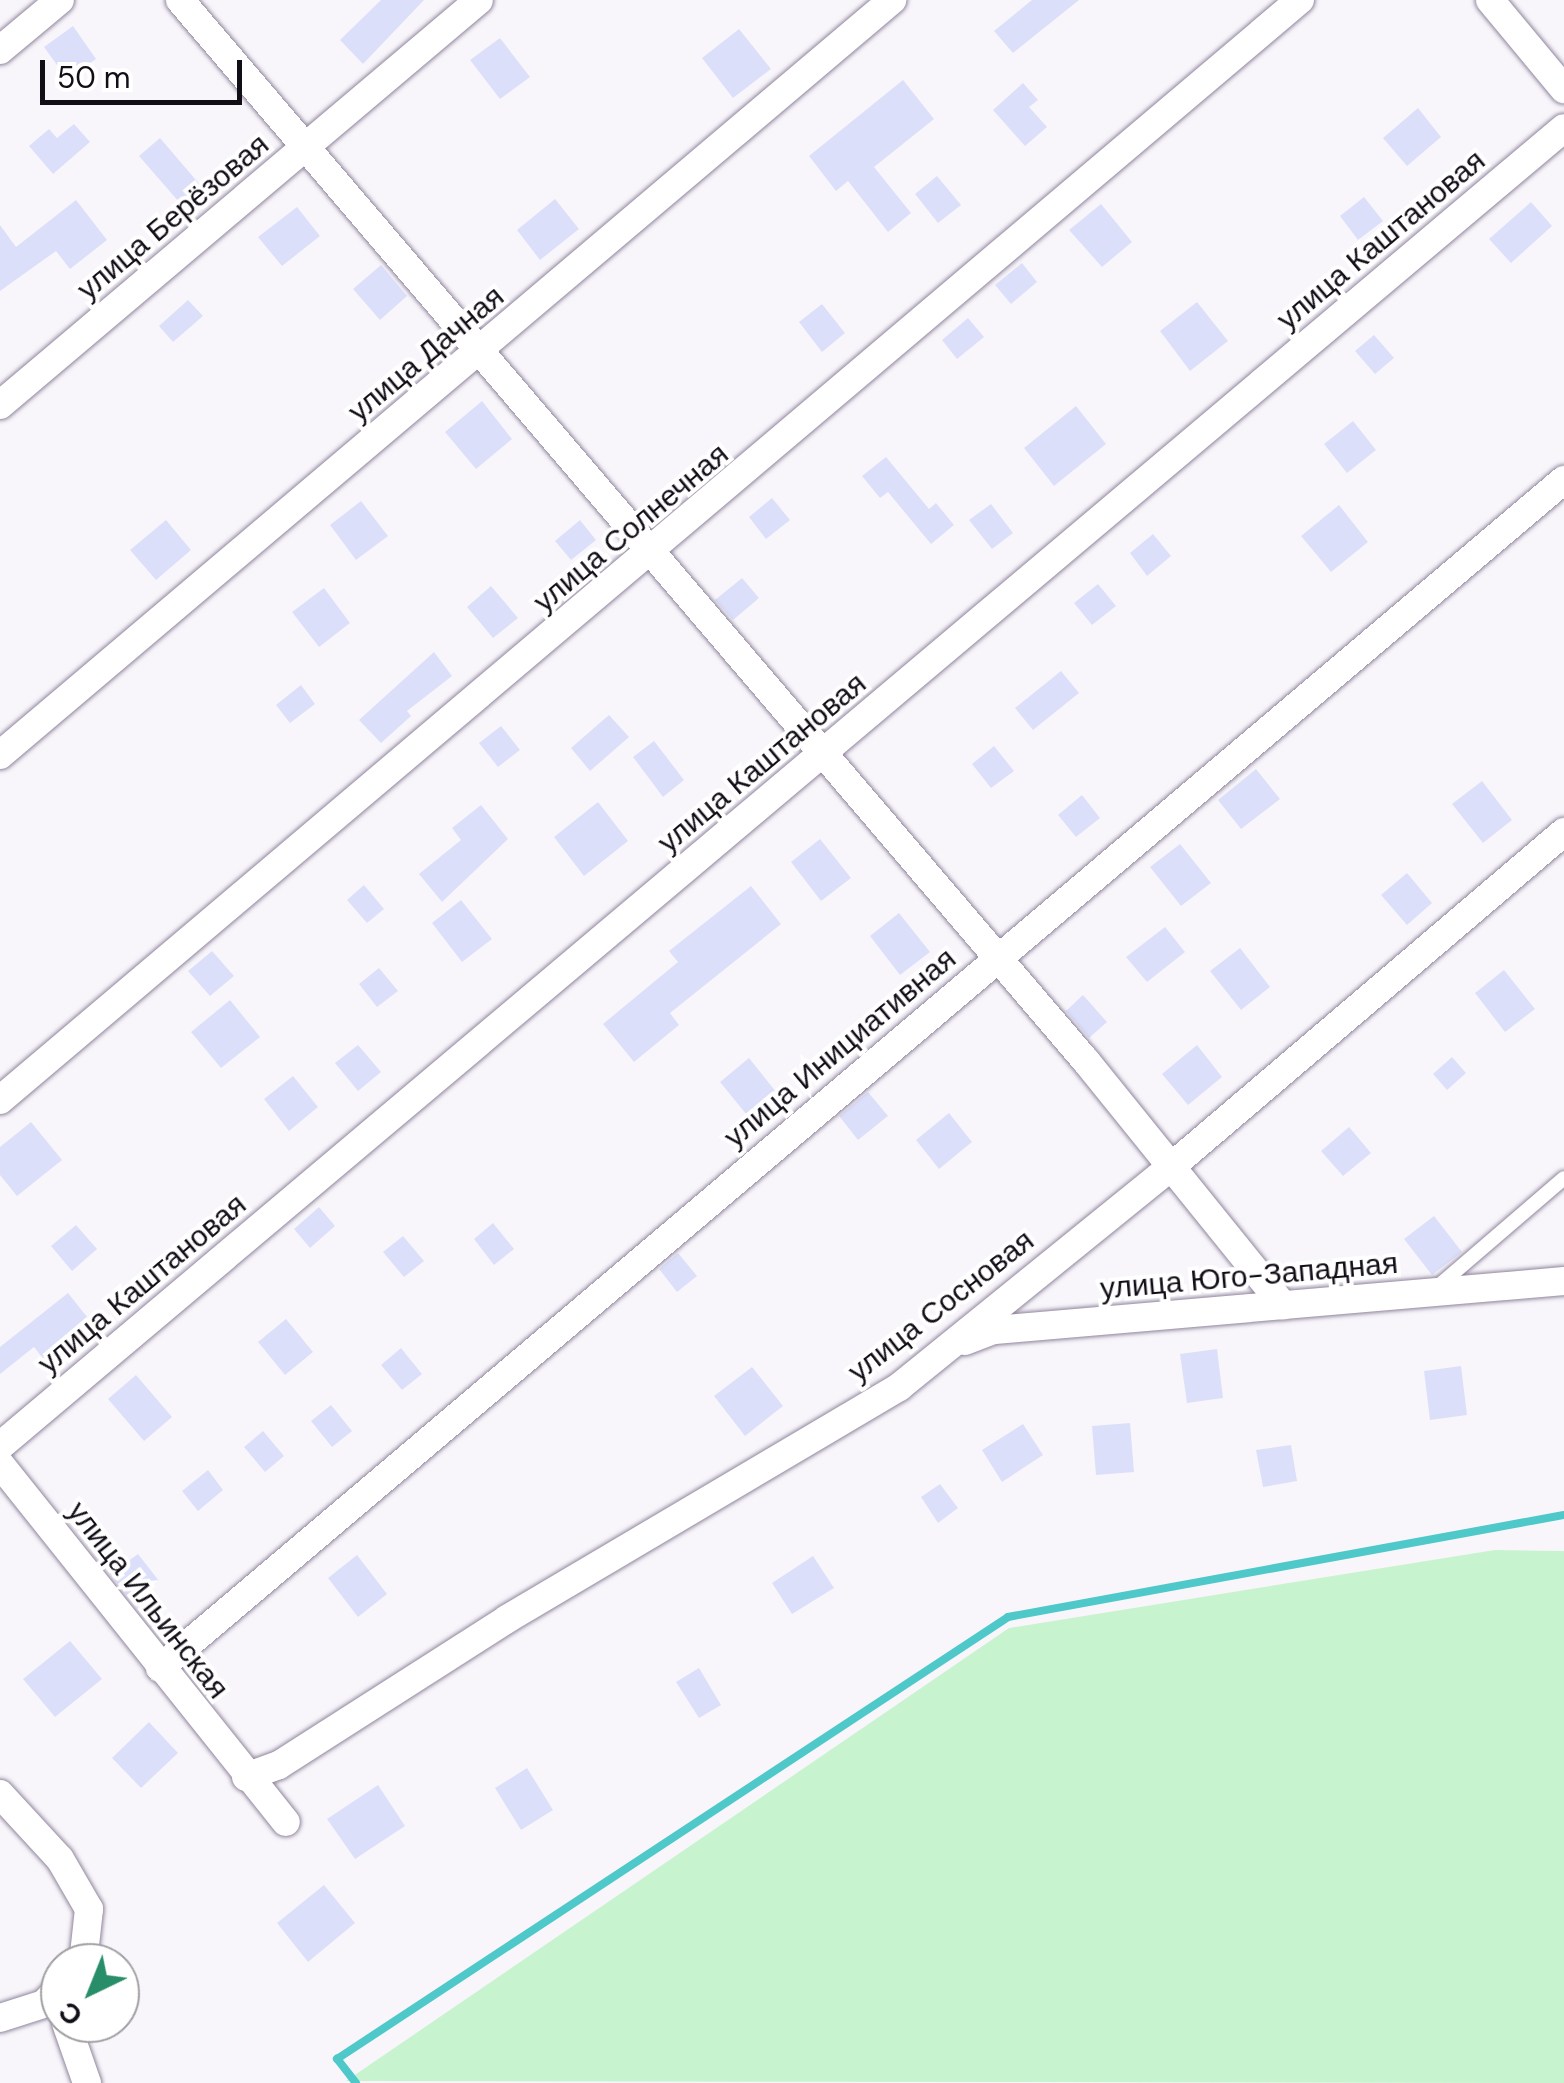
<!DOCTYPE html>
<meta charset="utf-8">
<style>
body{margin:0}
#map{position:relative;width:1564px;height:2083px;overflow:hidden;background:#f8f6fb;font-family:"DM Sans",sans-serif}
div>[style]{position:absolute}
[style*='--x']{left:calc(var(--x)*1px);top:calc(var(--y)*1px);width:calc(var(--w)*1px);rotate:calc(var(--a)*1deg)}
.green>*{inset:0;background:#c7f3cf}
.stream>*{height:8px;margin:-4px;padding:0 4px;transform-origin:4px;border-radius:4px;background:#4ec8c9}
.building>*{inset:0;background:#dcdffa}
.roads{filter:drop-shadow(0 0 2px #90859d) drop-shadow(0 0 2px #90859d)}
.service>*{height:14px;margin:-7px;padding:0 7px;transform-origin:7px;border-radius:7px;background:#fff}
.minor>*{height:28px;margin:-14px;padding:0 14px;transform-origin:14px;border-radius:14px;background:#fff}
span{translate:-50% -50%;white-space:nowrap;text-align:center;line-height:1.15;-webkit-text-stroke:8px #fff;paint-order:stroke}
.street-label{font-size:30px;color:#120e17}
.north{position:absolute;left:40px;top:1943px;width:100px;height:100px;box-sizing:border-box;background:#fff;border:2px solid #a09fa2;border-radius:50%;rotate:223deg;font-size:28px;font-weight:700;line-height:40px;text-align:center;color:#120e17}
.north::after{content:'';display:block;margin:auto;width:35px;height:45px;background:#288d69;clip-path:polygon(50% 0,100% 100%,50% 72%,0 100%)}
.scale{position:absolute;left:40px;top:60px;width:202px;height:45px;box-sizing:border-box;border:5px solid #120e17;border-top:0;padding-left:12px;font-size:30px;line-height:35px;white-space:nowrap;color:#120e17;-webkit-text-stroke:8px #fff;paint-order:stroke}
</style>
<div id="map">
<div class="green">
<div style="clip-path:polygon(1495px 1550px,1564px 1551px,1564px 2083px,346px 2081px,1009px 1628px)"></div>
</div>
<div class="stream">
<div style="--x:356;--y:2083;--w:31;--a:-128"></div>
<div style="--x:337;--y:2059;--w:803;--a:-33.37"></div>
<div style="--x:1008;--y:1617;--w:565;--a:-10.4"></div>
</div>
<div class="building">
<div style="clip-path:polygon(381px 0,424px 0,363px 64px,340px 40px)"></div>
<div style="clip-path:polygon(1032px 0,1079px 0,1013px 53px,994px 31px)"></div>
<div style="clip-path:polygon(73px 26px,96px 59px,67px 79px,44px 47px)"></div>
<div style="clip-path:polygon(739px 29px,771px 69px,733px 98px,702px 58px)"></div>
<div style="clip-path:polygon(500px 38px,530px 77px,500px 99px,470px 60px)"></div>
<div style="clip-path:polygon(903px 80px,934px 119px,874px 167px,911px 213px,888px 232px,848px 181px,836px 191px,809px 156px)"></div>
<div style="clip-path:polygon(1023px 83px,1038px 100px,1029px 107px,1047px 127px,1025px 146px,993px 110px)"></div>
<div style="clip-path:polygon(1418px 108px,1441px 137px,1407px 166px,1383px 138px)"></div>
<div style="clip-path:polygon(74px 124px,90px 142px,53px 174px,29px 146px,49px 129px,57px 138px)"></div>
<div style="clip-path:polygon(160px 138px,207px 193px,186px 210px,139px 156px)"></div>
<div style="clip-path:polygon(937px 176px,961px 205px,938px 223px,915px 194px)"></div>
<div style="clip-path:polygon(1364px 197px,1383px 221px,1358px 240px,1340px 216px)"></div>
<div style="clip-path:polygon(555px 199px,579px 229px,540px 260px,517px 230px)"></div>
<div style="clip-path:polygon(76px 200px,107px 240px,70px 269px,56px 251px,0 291px,0 225px,16px 247px)"></div>
<div style="clip-path:polygon(1531px 202px,1552px 226px,1511px 263px,1489px 239px)"></div>
<div style="clip-path:polygon(1101px 204px,1132px 242px,1102px 267px,1069px 230px)"></div>
<div style="clip-path:polygon(297px 207px,320px 236px,282px 266px,258px 237px)"></div>
<div style="clip-path:polygon(1022px 263px,1037px 282px,1011px 304px,995px 285px)"></div>
<div style="clip-path:polygon(381px 265px,407px 296px,380px 320px,353px 289px)"></div>
<div style="clip-path:polygon(188px 300px,203px 316px,173px 342px,159px 326px)"></div>
<div style="clip-path:polygon(1197px 302px,1228px 341px,1190px 371px,1160px 331px)"></div>
<div style="clip-path:polygon(822px 304px,845px 333px,822px 352px,799px 322px)"></div>
<div style="clip-path:polygon(968px 318px,984px 337px,957px 359px,942px 340px)"></div>
<div style="clip-path:polygon(1374px 335px,1394px 358px,1375px 374px,1355px 351px)"></div>
<div style="clip-path:polygon(482px 401px,512px 439px,476px 469px,445px 432px)"></div>
<div style="clip-path:polygon(1076px 406px,1106px 444px,1054px 486px,1024px 448px)"></div>
<div style="clip-path:polygon(1353px 421px,1376px 450px,1347px 473px,1324px 444px)"></div>
<div style="clip-path:polygon(886px 457px,929px 509px,936px 503px,954px 525px,931px 544px,888px 492px,880px 498px,862px 476px)"></div>
<div style="clip-path:polygon(772px 498px,790px 520px,766px 539px,749px 517px)"></div>
<div style="clip-path:polygon(361px 501px,388px 536px,356px 560px,330px 525px)"></div>
<div style="clip-path:polygon(991px 504px,1013px 533px,992px 549px,969px 520px)"></div>
<div style="clip-path:polygon(1339px 505px,1368px 542px,1331px 572px,1301px 536px)"></div>
<div style="clip-path:polygon(166px 520px,191px 550px,156px 580px,130px 550px)"></div>
<div style="clip-path:polygon(580px 520px,596px 540px,571px 560px,555px 541px)"></div>
<div style="clip-path:polygon(1153px 534px,1171px 556px,1147px 576px,1130px 553px)"></div>
<div style="clip-path:polygon(742px 578px,759px 598px,733px 620px,715px 600px)"></div>
<div style="clip-path:polygon(1098px 584px,1116px 606px,1092px 625px,1074px 603px)"></div>
<div style="clip-path:polygon(491px 586px,518px 618px,493px 638px,467px 607px)"></div>
<div style="clip-path:polygon(324px 588px,350px 623px,319px 647px,292px 612px)"></div>
<div style="clip-path:polygon(434px 652px,452px 676px,407px 711px,411px 716px,381px 743px,359px 720px)"></div>
<div style="clip-path:polygon(1061px 671px,1079px 693px,1033px 730px,1015px 708px)"></div>
<div style="clip-path:polygon(301px 685px,315px 704px,290px 723px,276px 705px)"></div>
<div style="clip-path:polygon(609px 715px,629px 737px,590px 771px,571px 748px)"></div>
<div style="clip-path:polygon(501px 726px,520px 750px,498px 767px,479px 743px)"></div>
<div style="clip-path:polygon(654px 741px,684px 780px,663px 797px,633px 757px)"></div>
<div style="clip-path:polygon(994px 746px,1014px 771px,991px 788px,972px 764px)"></div>
<div style="clip-path:polygon(1256px 769px,1280px 799px,1241px 829px,1218px 800px)"></div>
<div style="clip-path:polygon(1482px 781px,1512px 820px,1483px 843px,1452px 804px)"></div>
<div style="clip-path:polygon(1082px 795px,1100px 818px,1076px 837px,1058px 815px)"></div>
<div style="clip-path:polygon(598px 802px,628px 841px,584px 876px,554px 837px)"></div>
<div style="clip-path:polygon(481px 805px,508px 839px,442px 902px,419px 874px,461px 840px,452px 828px)"></div>
<div style="clip-path:polygon(820px 839px,851px 878px,821px 901px,791px 862px)"></div>
<div style="clip-path:polygon(1180px 844px,1211px 883px,1181px 906px,1150px 867px)"></div>
<div style="clip-path:polygon(1407px 873px,1432px 903px,1407px 925px,1381px 895px)"></div>
<div style="clip-path:polygon(364px 885px,384px 909px,367px 923px,347px 900px)"></div>
<div style="clip-path:polygon(751px 886px,781px 924px,670px 1013px,679px 1025px,634px 1062px,603px 1024px,678px 962px,669px 951px)"></div>
<div style="clip-path:polygon(461px 900px,492px 939px,462px 962px,432px 923px)"></div>
<div style="clip-path:polygon(899px 913px,930px 952px,900px 975px,870px 936px)"></div>
<div style="clip-path:polygon(1165px 927px,1185px 952px,1147px 982px,1126px 957px)"></div>
<div style="clip-path:polygon(1240px 948px,1270px 987px,1241px 1010px,1210px 971px)"></div>
<div style="clip-path:polygon(212px 951px,234px 976px,210px 996px,188px 971px)"></div>
<div style="clip-path:polygon(379px 968px,398px 991px,377px 1007px,359px 984px)"></div>
<div style="clip-path:polygon(1504px 970px,1535px 1009px,1505px 1032px,1475px 993px)"></div>
<div style="clip-path:polygon(1083px 995px,1107px 1022px,1089px 1038px,1066px 1011px)"></div>
<div style="clip-path:polygon(230px 1000px,260px 1037px,221px 1068px,191px 1032px)"></div>
<div style="clip-path:polygon(358px 1045px,381px 1072px,358px 1091px,335px 1063px)"></div>
<div style="clip-path:polygon(1197px 1045px,1222px 1077px,1188px 1105px,1162px 1074px)"></div>
<div style="clip-path:polygon(1452px 1057px,1466px 1073px,1447px 1090px,1433px 1074px)"></div>
<div style="clip-path:polygon(749px 1058px,780px 1097px,751px 1120px,720px 1082px)"></div>
<div style="clip-path:polygon(293px 1076px,318px 1107px,289px 1131px,264px 1099px)"></div>
<div style="clip-path:polygon(868px 1092px,888px 1116px,858px 1140px,839px 1116px)"></div>
<div style="clip-path:polygon(949px 1113px,972px 1142px,939px 1169px,916px 1140px)"></div>
<div style="clip-path:polygon(31px 1122px,62px 1160px,17px 1196px,0 1175px,0 1147px)"></div>
<div style="clip-path:polygon(1349px 1127px,1371px 1153px,1343px 1176px,1321px 1151px)"></div>
<div style="clip-path:polygon(319px 1207px,335px 1226px,310px 1248px,294px 1229px)"></div>
<div style="clip-path:polygon(1434px 1216px,1462px 1252px,1432px 1275px,1404px 1239px)"></div>
<div style="clip-path:polygon(493px 1223px,514px 1249px,494px 1265px,474px 1239px)"></div>
<div style="clip-path:polygon(76px 1225px,97px 1249px,72px 1271px,51px 1246px)"></div>
<div style="clip-path:polygon(403px 1236px,424px 1261px,404px 1277px,383px 1252px)"></div>
<div style="clip-path:polygon(678px 1253px,697px 1276px,677px 1292px,659px 1269px)"></div>
<div style="clip-path:polygon(68px 1293px,99px 1332px,52px 1370px,34px 1347px,0 1374px,0 1347px)"></div>
<div style="clip-path:polygon(286px 1319px,313px 1352px,285px 1375px,258px 1342px)"></div>
<div style="clip-path:polygon(401px 1348px,422px 1374px,402px 1390px,381px 1365px)"></div>
<div style="clip-path:polygon(1217px 1349px,1223px 1398px,1187px 1403px,1180px 1354px)"></div>
<div style="clip-path:polygon(1461px 1366px,1467px 1415px,1430px 1420px,1424px 1371px)"></div>
<div style="clip-path:polygon(752px 1367px,783px 1406px,745px 1436px,714px 1396px)"></div>
<div style="clip-path:polygon(136px 1375px,172px 1417px,144px 1441px,108px 1399px)"></div>
<div style="clip-path:polygon(331px 1405px,352px 1431px,332px 1447px,311px 1421px)"></div>
<div style="clip-path:polygon(1130px 1423px,1134px 1472px,1096px 1475px,1092px 1426px)"></div>
<div style="clip-path:polygon(1023px 1424px,1043px 1455px,1002px 1482px,982px 1450px)"></div>
<div style="clip-path:polygon(263px 1431px,284px 1456px,265px 1472px,244px 1447px)"></div>
<div style="clip-path:polygon(1291px 1445px,1297px 1481px,1263px 1487px,1256px 1450px)"></div>
<div style="clip-path:polygon(208px 1470px,223px 1490px,198px 1511px,182px 1491px)"></div>
<div style="clip-path:polygon(940px 1484px,958px 1508px,938px 1523px,921px 1497px)"></div>
<div style="clip-path:polygon(138px 1554px,159px 1581px,132px 1601px,110px 1574px)"></div>
<div style="clip-path:polygon(357px 1555px,387px 1594px,358px 1617px,328px 1578px)"></div>
<div style="clip-path:polygon(813px 1556px,834px 1588px,792px 1614px,772px 1583px)"></div>
<div style="clip-path:polygon(70px 1641px,102px 1679px,55px 1717px,23px 1679px)"></div>
<div style="clip-path:polygon(699px 1668px,721px 1705px,699px 1718px,676px 1682px)"></div>
<div style="clip-path:polygon(149px 1722px,178px 1753px,141px 1788px,112px 1758px)"></div>
<div style="clip-path:polygon(527px 1768px,553px 1810px,521px 1830px,495px 1788px)"></div>
<div style="clip-path:polygon(378px 1785px,405px 1826px,355px 1859px,327px 1819px)"></div>
<div style="clip-path:polygon(324px 1885px,355px 1923px,308px 1962px,277px 1923px)"></div>
</div>
<div class="roads">
<div class="service">
<div style="--x:1435;--y:1289;--w:170;--a:-40.7"></div>
</div>
<div class="minor">
<div style="--x:180;--y:0;--w:1395;--a:49.51"></div>
<div style="--x:1086;--y:1061;--w:314;--a:51.1"></div>
<div style="--x:1490;--y:0;--w:116;--a:50.3"></div>
<div style="--x:0;--y:50;--w:78;--a:-39.8"></div>
<div style="--x:0;--y:405;--w:627;--a:-40.21"></div>
<div style="--x:0;--y:755;--w:1169;--a:-40.24"></div>
<div style="--x:0;--y:1100;--w:1703;--a:-40.24"></div>
<div style="--x:965;--y:1341;--w:31;--a:-21"></div>
<div style="--x:994;--y:1330;--w:572;--a:-4.91"></div>
<div style="--x:0;--y:1446;--w:2045;--a:-40.12"></div>
<div style="--x:0;--y:1464;--w:458;--a:51.4"></div>
<div style="--x:160;--y:1668;--w:1839;--a:-40.24"></div>
<div style="--x:246;--y:1777;--w:35;--a:-20"></div>
<div style="--x:279;--y:1765;--w:271;--a:-32.6"></div>
<div style="--x:507;--y:1619;--w:456;--a:-30.6"></div>
<div style="--x:899;--y:1387;--w:351;--a:-39"></div>
<div style="--x:1172;--y:1166;--w:515;--a:-40.43"></div>
<div style="--x:0;--y:1794;--w:88;--a:47.3"></div>
<div style="--x:60;--y:1859;--w:58;--a:59.9"></div>
<div style="--x:89;--y:1909;--w:54;--a:96.3"></div>
<div style="--x:0;--y:2018;--w:46;--a:-17.7"></div>
<div style="--x:44;--y:2004;--w:23;--a:-47"></div>
<div style="--x:66;--y:2023;--w:64;--a:70.7"></div>
</div>
</div>
<div class="street-label">
<span style="left:173px;top:217px;rotate:-40deg">улица Берёзовая</span>
<span style="left:1381px;top:240px;rotate:-40deg">улица Каштановая</span>
<span style="left:426px;top:354px;rotate:-40deg">улица Дачная</span>
<span style="left:631px;top:528px;rotate:-40deg">улица Солнечная</span>
<span style="left:762px;top:763px;rotate:-40deg">улица Каштановая</span>
<span style="left:840px;top:1048px;rotate:-40deg">улица Инициативная</span>
<span style="left:1249px;top:1276px;rotate:-5deg">улица Юго-Западная</span>
<span style="left:142px;top:1284px;rotate:-40deg">улица Каштановая</span>
<span style="left:941px;top:1306px;rotate:-38deg">улица Сосновая</span>
<span style="left:148px;top:1600px;rotate:52deg">улица Ильинская</span>
</div>
<div class="north">С</div>
<div class="scale">50 m</div>
</div>
